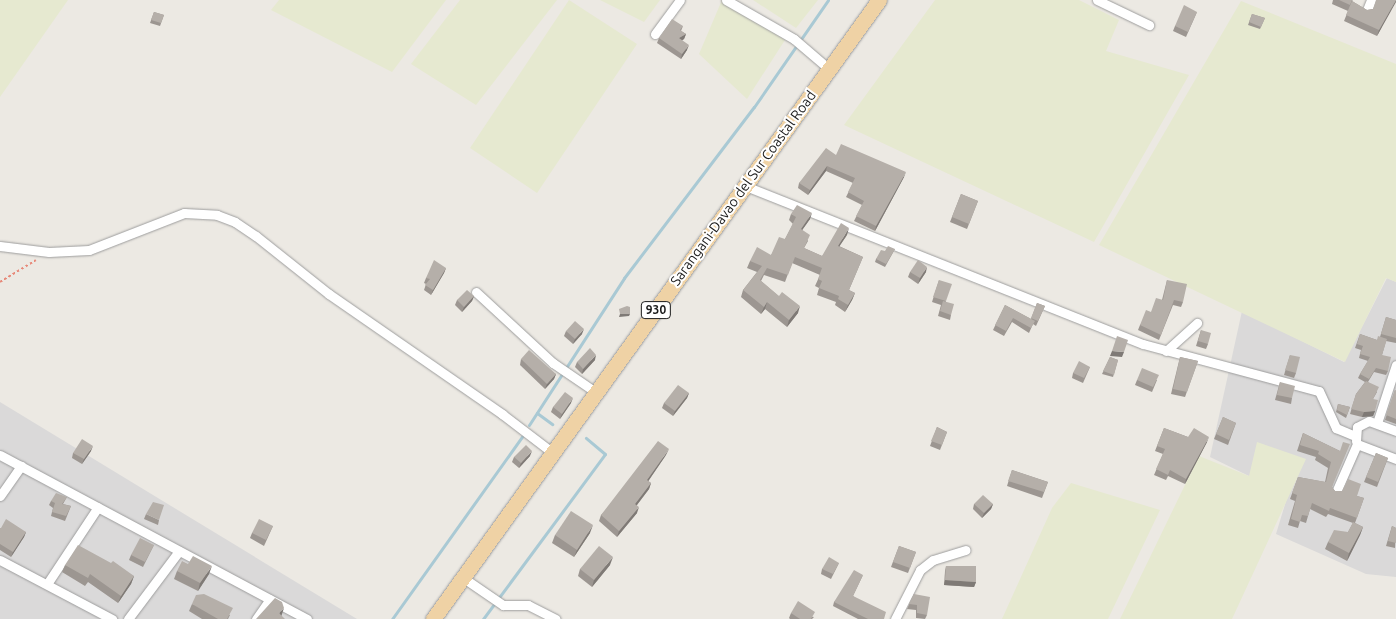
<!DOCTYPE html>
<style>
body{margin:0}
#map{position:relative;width:1396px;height:619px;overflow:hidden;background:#ece9e3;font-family:Ubuntu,sans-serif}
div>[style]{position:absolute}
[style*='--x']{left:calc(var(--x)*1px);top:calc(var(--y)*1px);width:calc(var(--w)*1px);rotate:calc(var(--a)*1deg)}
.residential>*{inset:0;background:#dad9d9}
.farmland>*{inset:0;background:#e6e9d0}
.stream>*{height:3px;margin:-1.5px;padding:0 1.5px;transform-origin:1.5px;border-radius:1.5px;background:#a9c9d4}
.path>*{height:2px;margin-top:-1px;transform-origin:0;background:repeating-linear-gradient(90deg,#e78979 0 2.5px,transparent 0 5px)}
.roads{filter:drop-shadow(0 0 1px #9d9d9d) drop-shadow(0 0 1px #9d9d9d)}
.minor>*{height:9px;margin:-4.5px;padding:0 4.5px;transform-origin:4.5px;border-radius:4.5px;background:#fff}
.primary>*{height:15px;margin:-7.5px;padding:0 7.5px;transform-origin:7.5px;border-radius:7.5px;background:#efd2a5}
.wall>*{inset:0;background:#9c9691}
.shaded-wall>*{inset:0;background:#7f7a76}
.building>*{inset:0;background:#b5afa9}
span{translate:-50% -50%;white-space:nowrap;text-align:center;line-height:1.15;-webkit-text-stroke:4px #fff;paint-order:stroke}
.shield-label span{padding:1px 4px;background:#fff;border:1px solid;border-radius:4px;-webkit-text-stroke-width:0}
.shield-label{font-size:12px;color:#1c1c1c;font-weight:700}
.street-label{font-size:14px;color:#1c1c1c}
</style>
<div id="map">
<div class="residential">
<div style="clip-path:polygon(1387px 278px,1396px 282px,1396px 577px,1366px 574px,1276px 534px,1286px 501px,1305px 459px,1249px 476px,1210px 457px,1242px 311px,1344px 362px)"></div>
<div style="clip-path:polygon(0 402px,357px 619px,0 619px)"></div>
</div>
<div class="farmland">
<div style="clip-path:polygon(0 0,68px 0,0 97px)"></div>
<div style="clip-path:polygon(279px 0,446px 0,392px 72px,271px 10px)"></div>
<div style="clip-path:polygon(460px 0,557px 0,476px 105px,411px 64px)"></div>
<div style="clip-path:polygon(569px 0,637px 44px,537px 193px,470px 148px)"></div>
<div style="clip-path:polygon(600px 0,660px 0,644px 22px)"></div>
<div style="clip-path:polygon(722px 0,785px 40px,747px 99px,699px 54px)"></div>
<div style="clip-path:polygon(753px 0,818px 0,796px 28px)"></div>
<div style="clip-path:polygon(935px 0,1079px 0,1119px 20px,1106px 51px,1189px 75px,1094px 242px,844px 125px)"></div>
<div style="clip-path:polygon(1241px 1px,1396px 64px,1396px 282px,1386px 278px,1345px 362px,1099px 245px)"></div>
<div style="clip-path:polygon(1257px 442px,1306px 459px,1232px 619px,1120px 619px,1199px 456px,1249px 476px)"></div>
<div style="clip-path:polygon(1071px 483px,1160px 510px,1108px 619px,1002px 619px,1052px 508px)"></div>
</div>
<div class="stream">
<div style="--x:537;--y:413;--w:19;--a:36"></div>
<div style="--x:529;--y:425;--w:175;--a:-57.1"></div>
<div style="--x:624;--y:278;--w:215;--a:-52.8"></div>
<div style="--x:754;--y:107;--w:130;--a:-55.3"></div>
<div style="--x:392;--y:619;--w:227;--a:-54.5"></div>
<div style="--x:483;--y:619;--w:205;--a:-53.5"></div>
<div style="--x:605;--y:454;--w:25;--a:-140"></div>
</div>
<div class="path">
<div style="--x:0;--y:282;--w:42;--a:-31.4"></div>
</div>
<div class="roads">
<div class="minor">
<div style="--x:726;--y:0;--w:78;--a:29.8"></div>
<div style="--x:794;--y:39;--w:46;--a:40.6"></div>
<div style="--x:1097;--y:0;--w:58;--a:25.7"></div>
<div style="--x:1367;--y:10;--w:11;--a:-68"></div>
<div style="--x:655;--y:34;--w:42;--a:-53.7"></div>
<div style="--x:743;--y:185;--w:430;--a:21.7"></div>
<div style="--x:1143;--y:344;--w:182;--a:15"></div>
<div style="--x:1319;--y:391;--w:41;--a:65.3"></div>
<div style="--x:1336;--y:428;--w:21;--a:23"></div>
<div style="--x:0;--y:246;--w:49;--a:7"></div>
<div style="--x:49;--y:252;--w:40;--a:-2.9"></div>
<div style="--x:89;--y:250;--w:102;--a:-21.3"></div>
<div style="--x:184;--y:213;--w:33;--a:3"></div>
<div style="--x:217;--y:215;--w:19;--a:21"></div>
<div style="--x:235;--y:222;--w:25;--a:34"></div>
<div style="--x:256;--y:236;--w:93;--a:38.5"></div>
<div style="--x:329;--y:294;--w:211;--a:34.7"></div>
<div style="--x:502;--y:414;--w:64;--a:37.4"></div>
<div style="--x:476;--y:292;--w:105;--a:42.7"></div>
<div style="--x:553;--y:363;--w:53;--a:34.3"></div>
<div style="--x:1166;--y:351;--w:42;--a:-42.1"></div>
<div style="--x:1377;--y:423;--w:61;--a:-71.9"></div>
<div style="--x:1356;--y:441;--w:14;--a:-86"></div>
<div style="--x:1357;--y:427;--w:13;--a:-27"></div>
<div style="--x:1369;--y:421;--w:29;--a:20"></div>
<div style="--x:0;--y:455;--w:348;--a:28.1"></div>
<div style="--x:1336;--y:492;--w:52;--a:-66.4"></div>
<div style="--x:1357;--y:444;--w:42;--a:21"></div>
<div style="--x:0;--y:496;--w:37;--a:-55"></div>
<div style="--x:0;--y:560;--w:127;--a:27.8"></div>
<div style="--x:462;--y:577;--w:50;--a:34.3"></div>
<div style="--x:503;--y:605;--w:25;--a:0"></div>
<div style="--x:528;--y:605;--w:31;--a:27"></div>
<div style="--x:47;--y:584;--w:92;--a:-56.5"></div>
<div style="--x:128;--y:619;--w:85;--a:-53.1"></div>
<div style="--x:256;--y:619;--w:24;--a:-55"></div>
<div style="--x:895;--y:619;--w:55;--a:-63"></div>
<div style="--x:920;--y:570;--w:16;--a:-38"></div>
<div style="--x:933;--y:560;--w:34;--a:-17"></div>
</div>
<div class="primary">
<div style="--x:433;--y:619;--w:763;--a:-54.23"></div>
</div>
</div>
<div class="wall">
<div style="clip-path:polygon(1333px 0,1353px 0,1352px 1px,1367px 10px,1373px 9px,1396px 0,1377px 36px,1344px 21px,1348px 11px,1332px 4px)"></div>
<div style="clip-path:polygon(154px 12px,164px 15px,160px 26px,150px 23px)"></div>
<div style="clip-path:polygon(1197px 12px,1186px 37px,1173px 31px,1175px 26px)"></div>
<div style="clip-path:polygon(1252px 14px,1265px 18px,1260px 29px,1248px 25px)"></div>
<div style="clip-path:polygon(683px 26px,681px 31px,686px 34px,684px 39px,682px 40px,687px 50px,681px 59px,657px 43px,659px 38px)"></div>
<div style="clip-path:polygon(836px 155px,904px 177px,875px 231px,854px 221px,862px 205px,846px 197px,853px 183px,826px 171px,808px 195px,798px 188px,799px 183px)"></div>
<div style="clip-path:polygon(961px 194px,978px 201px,967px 229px,950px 222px)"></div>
<div style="clip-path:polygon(791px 214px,810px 219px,802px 230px,808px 241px,804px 248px,822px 256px,847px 235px,839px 246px,863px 257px,849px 290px,855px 293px,852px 300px,845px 312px,835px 305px,836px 302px,817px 295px,819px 288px,815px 286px,820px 275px,792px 263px,785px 282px,764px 275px,761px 281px,798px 313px,787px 327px,765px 309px,761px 314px,741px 297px,743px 290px,757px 272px,747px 268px,750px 261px,771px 255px,785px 239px,793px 224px,789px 220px)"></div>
<div style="clip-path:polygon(895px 249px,885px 267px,875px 262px,876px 259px,885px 251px)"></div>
<div style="clip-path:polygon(446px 268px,444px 273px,431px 295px,424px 290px,426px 284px,424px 283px,426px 278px)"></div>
<div style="clip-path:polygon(910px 272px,926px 272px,918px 284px,908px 277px)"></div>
<div style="clip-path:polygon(939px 280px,946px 302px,951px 315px,950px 320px,938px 316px,941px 305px,932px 302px)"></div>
<div style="clip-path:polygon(1167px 280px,1183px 302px,1181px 307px,1173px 305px,1159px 340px,1138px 330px,1140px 325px,1162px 300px)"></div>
<div style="clip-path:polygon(474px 296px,472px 301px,462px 312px,455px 305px,457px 300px)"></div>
<div style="clip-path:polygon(1037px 303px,1045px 306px,1036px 326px,1033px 324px,1029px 333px,1012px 322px,1004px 336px,993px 330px,1005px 305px,1031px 319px)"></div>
<div style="clip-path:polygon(1386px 317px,1396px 320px,1396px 343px,1386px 341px,1382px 355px,1388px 371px,1386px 375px,1374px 372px,1368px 382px,1377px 392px,1373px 399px,1375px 411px,1373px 416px,1362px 417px,1350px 414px,1356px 394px,1365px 382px,1358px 378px,1360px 374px,1368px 361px,1359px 358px,1361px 350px,1355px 348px,1360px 334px,1377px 340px,1380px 337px)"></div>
<div style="clip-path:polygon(1201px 330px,1208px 344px,1206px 349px,1196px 346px)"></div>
<div style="clip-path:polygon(566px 331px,582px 334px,573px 344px,564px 336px)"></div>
<div style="clip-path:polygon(1290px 355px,1296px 373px,1294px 378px,1284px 375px)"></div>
<div style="clip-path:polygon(1110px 357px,1118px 360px,1113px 377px,1102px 374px)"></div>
<div style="clip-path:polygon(1180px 357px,1198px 361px,1185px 397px,1171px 394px)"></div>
<div style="clip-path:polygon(521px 359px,556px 374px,554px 379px,545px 389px,520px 365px)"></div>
<div style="clip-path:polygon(595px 360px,582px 374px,575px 367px,577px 362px)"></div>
<div style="clip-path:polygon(1090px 367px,1083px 383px,1072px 378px,1073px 373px)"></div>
<div style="clip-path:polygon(1137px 380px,1157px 380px,1152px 392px,1135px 385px)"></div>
<div style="clip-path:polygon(1280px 382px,1292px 398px,1291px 404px,1275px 400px)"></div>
<div style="clip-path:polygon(1395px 390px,1396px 391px,1396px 424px,1385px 420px)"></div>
<div style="clip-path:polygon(689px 393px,687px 398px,673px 416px,662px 408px,664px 403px)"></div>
<div style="clip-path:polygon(571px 403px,560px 419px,551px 412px,553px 407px)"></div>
<div style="clip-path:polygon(1338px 404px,1350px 407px,1346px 418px,1336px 412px)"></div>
<div style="clip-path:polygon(1223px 417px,1236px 423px,1228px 445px,1214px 439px)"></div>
<div style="clip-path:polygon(937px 427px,947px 432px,940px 450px,930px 446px)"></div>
<div style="clip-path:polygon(1164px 428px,1188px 437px,1207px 442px,1185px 484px,1168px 476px,1166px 480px,1154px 475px,1163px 454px,1155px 451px)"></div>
<div style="clip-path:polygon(1303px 433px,1340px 451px,1332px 487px,1335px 491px,1357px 496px,1364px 498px,1355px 523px,1363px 527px,1360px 535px,1347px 561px,1325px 549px,1328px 542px,1348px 532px,1353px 523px,1328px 514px,1326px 517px,1310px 509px,1306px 523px,1300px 521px,1298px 528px,1288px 525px,1295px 501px,1290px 499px,1298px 477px,1325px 482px,1328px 468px,1315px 460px,1316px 457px,1297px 451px)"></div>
<div style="clip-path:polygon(91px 451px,82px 464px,72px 458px,73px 453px)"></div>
<div style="clip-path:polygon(1376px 453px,1388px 458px,1377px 487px,1364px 482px)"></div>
<div style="clip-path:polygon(666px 455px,648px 481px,651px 483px,649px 489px,637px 505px,637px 513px,617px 537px,599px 521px,601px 515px)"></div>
<div style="clip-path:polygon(530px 456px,519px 468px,512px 462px,514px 457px)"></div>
<div style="clip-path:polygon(1012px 470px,1048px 482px,1042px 498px,1007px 486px)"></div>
<div style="clip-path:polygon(67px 497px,63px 504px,71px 506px,65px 521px,51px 516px,53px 508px,49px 505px,51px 501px)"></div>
<div style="clip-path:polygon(974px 504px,993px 504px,991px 509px,982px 518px,973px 509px)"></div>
<div style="clip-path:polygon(146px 514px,159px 520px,158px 525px,144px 519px)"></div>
<div style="clip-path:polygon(273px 526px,264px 546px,250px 538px,252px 533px)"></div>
<div style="clip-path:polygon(1392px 526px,1396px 528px,1395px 548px,1386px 546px)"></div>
<div style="clip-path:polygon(0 528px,26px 532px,24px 537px,11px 557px,0 550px)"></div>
<div style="clip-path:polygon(590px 533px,574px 557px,552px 543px,555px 535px)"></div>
<div style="clip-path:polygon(154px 545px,143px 567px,129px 560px,131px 555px)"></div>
<div style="clip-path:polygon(899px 546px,916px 552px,908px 573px,891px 567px)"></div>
<div style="clip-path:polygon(839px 563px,831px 579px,821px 574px,822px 569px)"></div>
<div style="clip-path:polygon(65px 565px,134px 576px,131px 584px,118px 603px,88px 582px,85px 586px,62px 572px)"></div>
<div style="clip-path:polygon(610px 565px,592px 587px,578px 576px,580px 569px)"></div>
<div style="clip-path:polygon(946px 566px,976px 582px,974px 587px,944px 585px,945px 571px)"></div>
<div style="clip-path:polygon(177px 571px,209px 574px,198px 591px,174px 579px)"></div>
<div style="clip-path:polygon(863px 575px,853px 596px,884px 619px,858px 619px,833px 606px,834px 602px)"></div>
<div style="clip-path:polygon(914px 594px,927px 615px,925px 619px,916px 618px,916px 610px,907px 609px)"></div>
<div style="clip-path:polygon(192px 604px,230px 615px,228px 619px,202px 619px,189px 611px)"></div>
<div style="clip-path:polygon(791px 613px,814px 617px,812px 619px,790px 619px,789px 618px)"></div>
</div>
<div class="shaded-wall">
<div style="clip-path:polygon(1396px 0,1396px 2px,1377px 36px,1379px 30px)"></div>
<div style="clip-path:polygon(686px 34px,684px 39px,678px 43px,679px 38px)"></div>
<div style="clip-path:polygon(689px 45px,687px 50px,681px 59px,682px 54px)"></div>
<div style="clip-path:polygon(827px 166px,826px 171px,808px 195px,810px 190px)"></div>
<div style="clip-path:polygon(906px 172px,904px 177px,875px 231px,876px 226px)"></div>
<div style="clip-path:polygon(812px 213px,810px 219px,798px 236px,801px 229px)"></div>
<div style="clip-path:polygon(849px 228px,847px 235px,835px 253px,838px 246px)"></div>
<div style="clip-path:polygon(927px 267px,926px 272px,918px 284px,920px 278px)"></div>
<div style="clip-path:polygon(446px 268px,444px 273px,431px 295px,433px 290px)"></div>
<div style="clip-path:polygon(855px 293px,852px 300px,845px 312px,848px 305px)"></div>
<div style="clip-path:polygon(474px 296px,472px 301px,462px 312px,464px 307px)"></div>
<div style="clip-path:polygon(767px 302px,765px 309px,761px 314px,764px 307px)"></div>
<div style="clip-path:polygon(800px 306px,798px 313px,787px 327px,789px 320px)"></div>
<div style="clip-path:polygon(620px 314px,630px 314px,629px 316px,619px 317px)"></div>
<div style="clip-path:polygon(584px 329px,582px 334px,573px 344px,575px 339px)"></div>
<div style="clip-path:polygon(1112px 351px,1124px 352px,1122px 357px,1110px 356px)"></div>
<div style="clip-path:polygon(596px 355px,595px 360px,582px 374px,583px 369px)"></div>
<div style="clip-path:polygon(556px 374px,554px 379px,545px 389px,547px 384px)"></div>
<div style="clip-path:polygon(689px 393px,687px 398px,673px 416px,675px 411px)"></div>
<div style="clip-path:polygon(573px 398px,571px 403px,560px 419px,562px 414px)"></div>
<div style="clip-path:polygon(1375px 411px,1373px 416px,1362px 417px,1364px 412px)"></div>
<div style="clip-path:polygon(1209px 437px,1207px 442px,1185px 484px,1186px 479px)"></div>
<div style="clip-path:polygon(93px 446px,91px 451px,82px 464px,84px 459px)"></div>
<div style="clip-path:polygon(669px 449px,666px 455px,645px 486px,647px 480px)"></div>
<div style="clip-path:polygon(532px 451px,530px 456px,519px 468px,521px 463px)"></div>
<div style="clip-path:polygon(651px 483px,649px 489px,633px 510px,635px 504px)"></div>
<div style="clip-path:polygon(993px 504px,991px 509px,982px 518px,984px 513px)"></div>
<div style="clip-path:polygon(639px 507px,637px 513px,617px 537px,619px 531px)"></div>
<div style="clip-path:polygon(593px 525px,590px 533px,574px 557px,577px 550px)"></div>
<div style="clip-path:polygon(1363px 527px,1360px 535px,1347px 561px,1349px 553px)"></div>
<div style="clip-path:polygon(26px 532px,24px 537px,11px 557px,13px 552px)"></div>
<div style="clip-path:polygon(613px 557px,610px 565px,592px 587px,594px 580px)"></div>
<div style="clip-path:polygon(212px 566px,209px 574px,198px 591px,200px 583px)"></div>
<div style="clip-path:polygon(134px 576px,131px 584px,118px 603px,121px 596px)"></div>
<div style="clip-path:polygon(945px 580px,976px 582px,974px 587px,944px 585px)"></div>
<div style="clip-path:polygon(284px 608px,281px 617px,279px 613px)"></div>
</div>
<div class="building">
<div style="clip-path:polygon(1339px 0,1352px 0,1350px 5px)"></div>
<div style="clip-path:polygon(1376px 0,1396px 0,1379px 30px,1346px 15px,1352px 1px,1367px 10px,1373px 9px)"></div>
<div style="clip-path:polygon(1184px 5px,1197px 12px,1188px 32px,1175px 26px)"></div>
<div style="clip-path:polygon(154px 12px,164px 15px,161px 23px,151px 20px)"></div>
<div style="clip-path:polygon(1252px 14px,1265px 18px,1261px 27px,1249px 22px)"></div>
<div style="clip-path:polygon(672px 19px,683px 26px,680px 30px,686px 34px,679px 38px,689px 45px,682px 54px,659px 38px)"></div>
<div style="clip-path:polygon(841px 144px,906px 172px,876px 226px,856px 216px,864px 201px,848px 192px,855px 178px,827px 166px,810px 190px,799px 183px,826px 148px,836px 155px)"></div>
<div style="clip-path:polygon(961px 194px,978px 201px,969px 224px,952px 217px)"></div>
<div style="clip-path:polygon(797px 205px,812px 213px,801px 229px,810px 235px,804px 248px,822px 256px,841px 223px,849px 228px,838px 246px,863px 257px,849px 290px,855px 293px,848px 305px,838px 299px,839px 296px,819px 288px,822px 281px,818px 279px,822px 268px,795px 257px,788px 275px,767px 268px,760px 280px,779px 296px,782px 292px,800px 306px,789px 320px,767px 302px,764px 307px,743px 290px,762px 266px,750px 261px,757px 247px,771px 255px,779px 237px,785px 239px,796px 217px,791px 214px)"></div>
<div style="clip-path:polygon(888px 246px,895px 249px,886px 264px,876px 259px,881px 250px,885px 251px)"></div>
<div style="clip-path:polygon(434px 260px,446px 268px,433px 290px,425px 285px,430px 279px,426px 278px)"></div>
<div style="clip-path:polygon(918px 260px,927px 267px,920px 278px,910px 272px)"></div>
<div style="clip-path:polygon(939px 280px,952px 284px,946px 301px,933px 297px)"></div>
<div style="clip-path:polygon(1167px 280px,1187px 284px,1183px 302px,1174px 300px,1161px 335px,1140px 325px,1146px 310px,1151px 312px,1156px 298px,1163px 300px)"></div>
<div style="clip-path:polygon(467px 290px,474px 296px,464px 307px,457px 300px)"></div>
<div style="clip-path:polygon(943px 301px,954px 304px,951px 315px,940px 311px)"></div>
<div style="clip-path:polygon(1037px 303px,1045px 306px,1038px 321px,1031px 318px)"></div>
<div style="clip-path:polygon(1005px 305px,1035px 321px,1031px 328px,1013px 318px,1006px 331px,995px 325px)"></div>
<div style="clip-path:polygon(627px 306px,630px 307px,630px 314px,620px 314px,619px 309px)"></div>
<div style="clip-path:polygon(1386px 317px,1396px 320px,1396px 338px,1381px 334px)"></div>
<div style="clip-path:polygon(575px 321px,584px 329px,575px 339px,566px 331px)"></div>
<div style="clip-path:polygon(1201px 330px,1211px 333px,1208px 344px,1198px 341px)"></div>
<div style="clip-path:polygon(1360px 334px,1377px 340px,1378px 336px,1387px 339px,1382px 355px,1391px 357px,1388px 371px,1376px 368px,1369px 379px,1360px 374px,1370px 357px,1360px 354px,1363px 346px,1357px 344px)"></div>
<div style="clip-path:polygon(1117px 336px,1128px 340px,1124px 352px,1112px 351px)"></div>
<div style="clip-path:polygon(590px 348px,596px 355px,583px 369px,577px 362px)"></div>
<div style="clip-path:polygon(529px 350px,556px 374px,547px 384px,521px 359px)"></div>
<div style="clip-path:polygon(1290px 355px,1300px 357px,1296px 373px,1285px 370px)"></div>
<div style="clip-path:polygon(1110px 357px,1118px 360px,1114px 375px,1103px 371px)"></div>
<div style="clip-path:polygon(1180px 357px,1198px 361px,1187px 392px,1173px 389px)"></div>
<div style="clip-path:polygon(1079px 361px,1090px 367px,1084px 378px,1073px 373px)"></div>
<div style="clip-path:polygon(1142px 368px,1159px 375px,1153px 387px,1137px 380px)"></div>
<div style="clip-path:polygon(1366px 381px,1379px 387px,1373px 399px,1378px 400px,1375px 411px,1364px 412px,1351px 409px,1356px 394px)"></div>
<div style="clip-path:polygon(1280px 382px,1295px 386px,1292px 398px,1277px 395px)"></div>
<div style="clip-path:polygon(678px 385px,689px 393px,675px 411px,664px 403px)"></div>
<div style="clip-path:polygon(1395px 390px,1396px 391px,1396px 419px,1386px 415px)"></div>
<div style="clip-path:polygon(565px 392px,573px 398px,562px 414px,553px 407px)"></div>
<div style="clip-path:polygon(1338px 404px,1350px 407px,1347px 415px,1337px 410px)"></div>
<div style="clip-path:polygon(1223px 417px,1236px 423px,1229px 440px,1216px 434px)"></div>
<div style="clip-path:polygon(937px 427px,947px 432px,942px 445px,931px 441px)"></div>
<div style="clip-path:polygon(1164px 428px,1188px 437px,1194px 428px,1209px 437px,1186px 479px,1170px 470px,1168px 475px,1156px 469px,1165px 449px,1157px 446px)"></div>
<div style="clip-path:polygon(1303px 433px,1340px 451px,1343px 442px,1350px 444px,1332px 487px,1335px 491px,1342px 491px,1348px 479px,1361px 484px,1357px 496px,1364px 498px,1357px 518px,1330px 508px,1329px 511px,1312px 503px,1308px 516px,1302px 515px,1300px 522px,1291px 519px,1297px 495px,1292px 493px,1298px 477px,1326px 482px,1331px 462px,1318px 454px,1319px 451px,1300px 445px)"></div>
<div style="clip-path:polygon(82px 439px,93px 446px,84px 459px,73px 453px)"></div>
<div style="clip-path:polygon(658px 441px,669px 449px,647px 480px,651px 483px,635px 504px,639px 507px,619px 531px,601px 515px)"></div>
<div style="clip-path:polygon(526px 445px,532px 451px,521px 463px,514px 457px)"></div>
<div style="clip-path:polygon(1376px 453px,1388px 458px,1378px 482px,1366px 477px)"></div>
<div style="clip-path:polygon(1012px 470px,1048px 482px,1044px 492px,1008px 481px)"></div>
<div style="clip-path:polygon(56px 493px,67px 497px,62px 504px,71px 506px,66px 516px,52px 512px,55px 503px,51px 501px)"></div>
<div style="clip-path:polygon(983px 495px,993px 504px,984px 513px,974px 504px)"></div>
<div style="clip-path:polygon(153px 502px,164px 505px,159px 520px,146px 514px)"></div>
<div style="clip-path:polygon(571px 511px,593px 525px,577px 550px,555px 535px)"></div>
<div style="clip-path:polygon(6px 519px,26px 532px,13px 552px,0 544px,0 528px,1px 528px)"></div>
<div style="clip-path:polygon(259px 519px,273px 526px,266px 540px,252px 533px)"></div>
<div style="clip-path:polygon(1353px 522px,1363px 527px,1349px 553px,1328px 542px,1334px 530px,1348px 532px)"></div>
<div style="clip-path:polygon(1392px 526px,1396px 528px,1396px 543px,1388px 541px)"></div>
<div style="clip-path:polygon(140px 538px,154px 545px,145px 562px,131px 555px)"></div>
<div style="clip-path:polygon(78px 545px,111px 563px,113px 561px,134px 576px,121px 596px,90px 574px,88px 578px,65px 565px)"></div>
<div style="clip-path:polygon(599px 546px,613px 557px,594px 580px,580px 569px)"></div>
<div style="clip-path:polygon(899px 546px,916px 552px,910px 568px,893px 562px)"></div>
<div style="clip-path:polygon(193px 556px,212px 566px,200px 583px,177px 571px,182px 561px,188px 564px)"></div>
<div style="clip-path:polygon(829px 557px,839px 563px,833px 574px,822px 569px)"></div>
<div style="clip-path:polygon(946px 566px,976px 566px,976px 582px,945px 580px)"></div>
<div style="clip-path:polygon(854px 570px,863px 575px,853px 596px,886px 612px,884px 619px,868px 619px,834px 602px)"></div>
<div style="clip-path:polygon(204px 594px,233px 608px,227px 619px,218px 619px,192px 604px,196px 595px)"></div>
<div style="clip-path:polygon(914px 594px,930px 597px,927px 615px,917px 613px,917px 605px,909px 604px)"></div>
<div style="clip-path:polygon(275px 598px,282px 602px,284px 608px,279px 613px,285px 619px,256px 619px)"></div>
<div style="clip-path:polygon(798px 601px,815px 612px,811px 619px,800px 619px,791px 613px)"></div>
</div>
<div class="shield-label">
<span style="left:656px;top:310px">930</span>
</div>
<div class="street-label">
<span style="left:743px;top:188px;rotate:-54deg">Sarangani-Davao del Sur Coastal Road</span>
</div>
</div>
